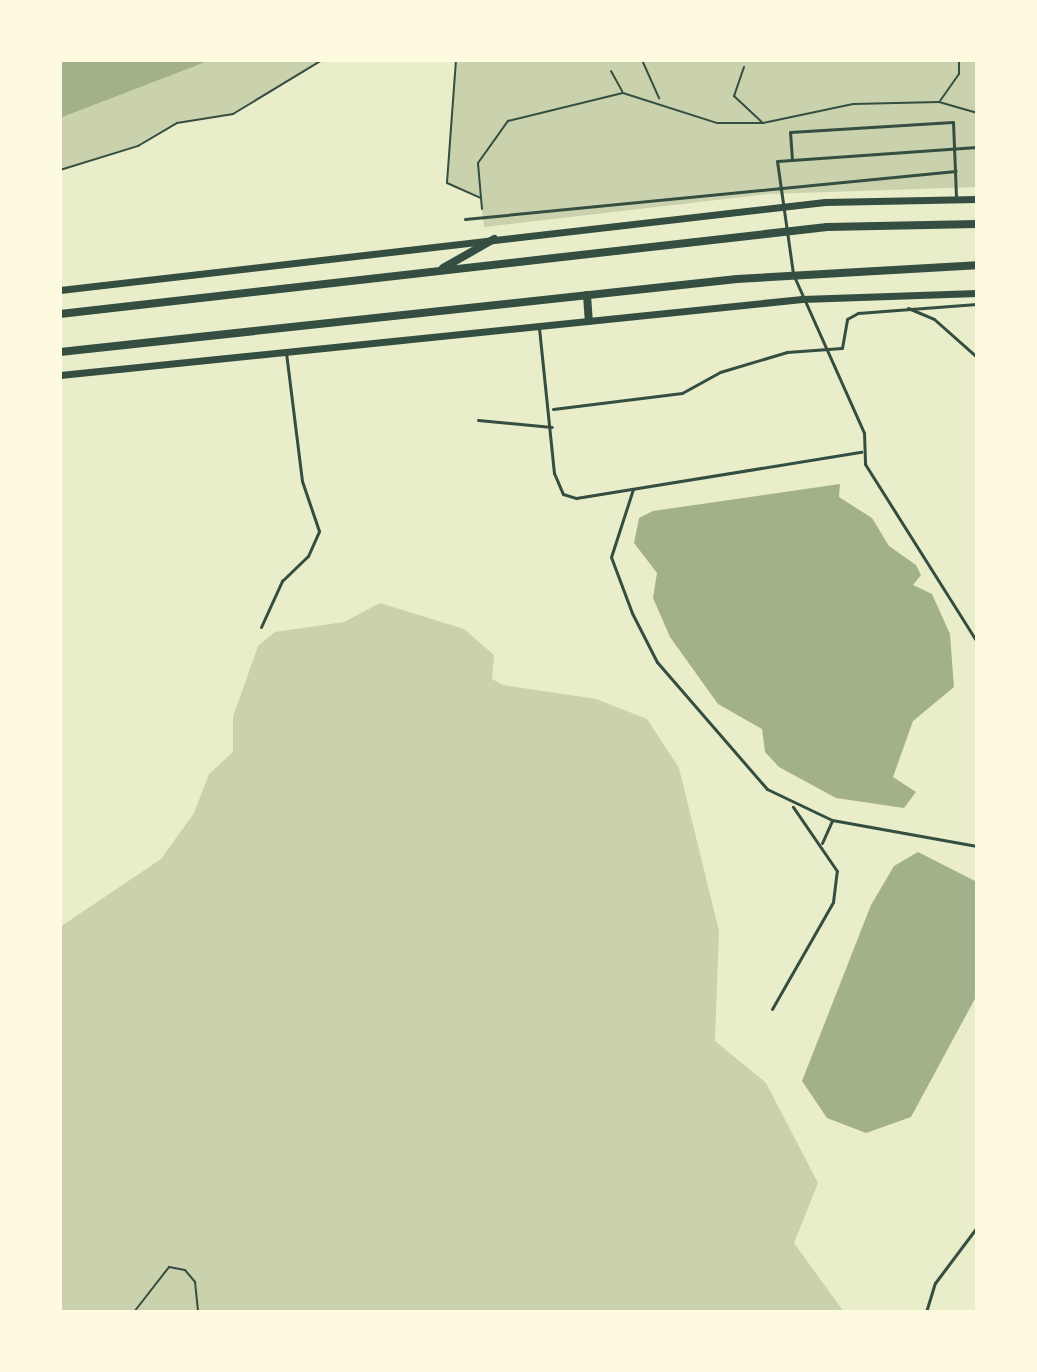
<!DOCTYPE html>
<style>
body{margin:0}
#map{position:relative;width:1037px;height:1372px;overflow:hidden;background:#e9edc9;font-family:"Space Grotesk",sans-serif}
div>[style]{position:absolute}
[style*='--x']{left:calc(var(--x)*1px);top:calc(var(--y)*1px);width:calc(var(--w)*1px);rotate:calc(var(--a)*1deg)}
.green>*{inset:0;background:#cad2ad}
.water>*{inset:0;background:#a3b18a}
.path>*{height:2px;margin:-1px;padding:0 1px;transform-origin:1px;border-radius:1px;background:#344e41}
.service>*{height:3px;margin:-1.5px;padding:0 1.5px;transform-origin:1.5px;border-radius:1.5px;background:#344e41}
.tertiary>*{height:7px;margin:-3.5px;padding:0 3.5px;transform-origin:3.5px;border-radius:3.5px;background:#344e41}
.primary>*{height:8px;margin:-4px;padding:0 4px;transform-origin:4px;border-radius:4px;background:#344e41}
span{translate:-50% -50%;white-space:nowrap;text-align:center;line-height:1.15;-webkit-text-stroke:6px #fefae0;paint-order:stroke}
.frame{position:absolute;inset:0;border:62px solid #fefae0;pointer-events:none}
</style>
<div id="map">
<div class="green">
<div style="clip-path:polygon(211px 60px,322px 60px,233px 114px,177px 123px,138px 146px,60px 170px,60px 118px)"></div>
<div style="clip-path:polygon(456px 60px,977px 60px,977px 187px,768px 194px,484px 227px,481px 198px,447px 183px)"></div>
<div style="clip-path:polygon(380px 603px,464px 629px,494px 655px,492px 679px,503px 685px,596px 699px,647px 719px,679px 768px,719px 931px,715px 1041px,766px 1083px,818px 1183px,794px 1243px,844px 1312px,60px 1312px,60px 927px,161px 859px,194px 813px,209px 774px,233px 752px,233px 717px,258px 646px,275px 632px,344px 622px)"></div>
</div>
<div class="water">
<div style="clip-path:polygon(60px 60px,211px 60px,60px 118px)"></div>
<div style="clip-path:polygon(840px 484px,839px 497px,872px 518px,889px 546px,916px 565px,921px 575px,913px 585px,932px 594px,950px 634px,954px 687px,913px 721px,893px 777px,916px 792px,904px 808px,836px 798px,779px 767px,765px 752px,762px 729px,718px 704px,670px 637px,653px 598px,657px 573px,634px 543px,639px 518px,653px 511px)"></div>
<div style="clip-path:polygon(918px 852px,977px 882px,977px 995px,911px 1117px,866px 1133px,827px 1118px,802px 1081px,871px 905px,894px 866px)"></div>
</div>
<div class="path">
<div style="--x:456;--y:60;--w:123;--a:94.2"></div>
<div style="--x:447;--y:183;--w:36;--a:24"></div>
<div style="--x:642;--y:60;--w:42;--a:65.9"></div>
<div style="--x:744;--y:67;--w:31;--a:109"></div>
<div style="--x:734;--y:96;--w:38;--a:43"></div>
<div style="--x:611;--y:71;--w:23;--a:61"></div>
<div style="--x:940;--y:101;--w:33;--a:-55"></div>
<div style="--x:959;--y:74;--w:14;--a:-90"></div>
<div style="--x:60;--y:170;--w:82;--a:-17.1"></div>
<div style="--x:138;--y:146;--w:45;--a:-30.5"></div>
<div style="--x:177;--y:123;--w:57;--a:-9.1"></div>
<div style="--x:233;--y:114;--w:104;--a:-31.2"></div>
<div style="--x:482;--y:209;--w:46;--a:-95"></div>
<div style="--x:478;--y:163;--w:52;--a:-54.5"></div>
<div style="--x:508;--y:121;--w:118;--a:-13.7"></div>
<div style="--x:623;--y:93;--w:99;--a:17.7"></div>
<div style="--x:717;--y:123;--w:46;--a:0"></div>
<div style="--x:763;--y:123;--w:92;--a:-11.9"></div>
<div style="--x:853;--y:104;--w:86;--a:-1.3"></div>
<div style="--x:939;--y:102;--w:40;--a:16"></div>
<div style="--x:134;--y:1312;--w:57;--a:-52.1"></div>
<div style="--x:169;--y:1267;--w:16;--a:11"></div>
<div style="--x:185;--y:1270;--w:16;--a:50"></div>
<div style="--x:195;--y:1282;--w:30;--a:84"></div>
</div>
<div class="service">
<div style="--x:977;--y:147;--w:200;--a:176"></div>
<div style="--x:777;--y:161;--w:114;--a:81.9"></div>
<div style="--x:793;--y:274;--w:174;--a:65.9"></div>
<div style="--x:864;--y:433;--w:31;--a:88"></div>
<div style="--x:865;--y:464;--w:210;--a:57.8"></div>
<div style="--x:792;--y:160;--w:28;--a:-94"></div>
<div style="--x:790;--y:132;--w:163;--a:-3.5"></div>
<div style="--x:953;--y:122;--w:76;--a:87.7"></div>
<div style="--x:465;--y:219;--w:493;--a:-5.6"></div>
<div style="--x:908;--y:308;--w:28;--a:23"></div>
<div style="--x:934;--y:319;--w:57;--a:41.5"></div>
<div style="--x:539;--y:328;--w:146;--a:84.1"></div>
<div style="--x:554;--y:473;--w:23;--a:67"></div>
<div style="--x:563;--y:494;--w:14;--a:17"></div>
<div style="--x:576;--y:498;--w:289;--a:-9.2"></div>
<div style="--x:553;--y:409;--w:130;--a:-7.1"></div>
<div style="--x:682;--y:393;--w:43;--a:-28.9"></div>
<div style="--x:720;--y:372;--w:70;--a:-16.6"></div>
<div style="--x:787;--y:352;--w:55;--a:-4.2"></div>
<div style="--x:842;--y:348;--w:29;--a:-80"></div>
<div style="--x:847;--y:319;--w:13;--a:-29"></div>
<div style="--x:858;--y:313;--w:119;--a:-4.3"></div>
<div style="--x:478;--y:420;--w:74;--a:5.4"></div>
<div style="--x:633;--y:489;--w:71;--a:107.9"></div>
<div style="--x:611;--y:557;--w:60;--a:69.4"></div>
<div style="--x:632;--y:613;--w:55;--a:63"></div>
<div style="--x:657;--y:662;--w:168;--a:49.1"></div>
<div style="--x:767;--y:789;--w:72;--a:25.5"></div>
<div style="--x:832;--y:820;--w:147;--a:10.2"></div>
<div style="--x:261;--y:627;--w:51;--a:-65.5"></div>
<div style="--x:282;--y:581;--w:36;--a:-44"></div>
<div style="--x:308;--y:556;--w:27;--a:-66"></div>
<div style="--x:319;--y:531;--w:53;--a:-108.8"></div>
<div style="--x:302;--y:481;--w:130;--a:-97.1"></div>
<div style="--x:822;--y:843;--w:24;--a:-66"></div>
<div style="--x:772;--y:1009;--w:123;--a:-60.3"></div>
<div style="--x:833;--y:902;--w:31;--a:-83"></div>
<div style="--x:837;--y:871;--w:78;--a:-124.5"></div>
<div style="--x:926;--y:1312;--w:30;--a:-73"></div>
<div style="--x:935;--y:1283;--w:70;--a:-53.1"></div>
</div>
<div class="tertiary">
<div style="--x:60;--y:290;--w:770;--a:-6.56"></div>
<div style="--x:825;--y:202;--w:152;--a:-1.1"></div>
<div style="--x:60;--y:375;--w:746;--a:-5.85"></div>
<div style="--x:802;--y:299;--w:175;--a:-2"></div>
</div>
<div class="primary">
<div style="--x:443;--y:268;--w:59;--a:-29.6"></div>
<div style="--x:587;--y:295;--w:26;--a:86"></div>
<div style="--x:60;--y:314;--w:772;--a:-6.47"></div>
<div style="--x:827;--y:227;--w:150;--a:-1.1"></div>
<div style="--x:60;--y:352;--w:681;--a:-6.15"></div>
<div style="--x:737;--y:279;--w:240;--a:-3.3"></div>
</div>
<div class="frame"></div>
</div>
